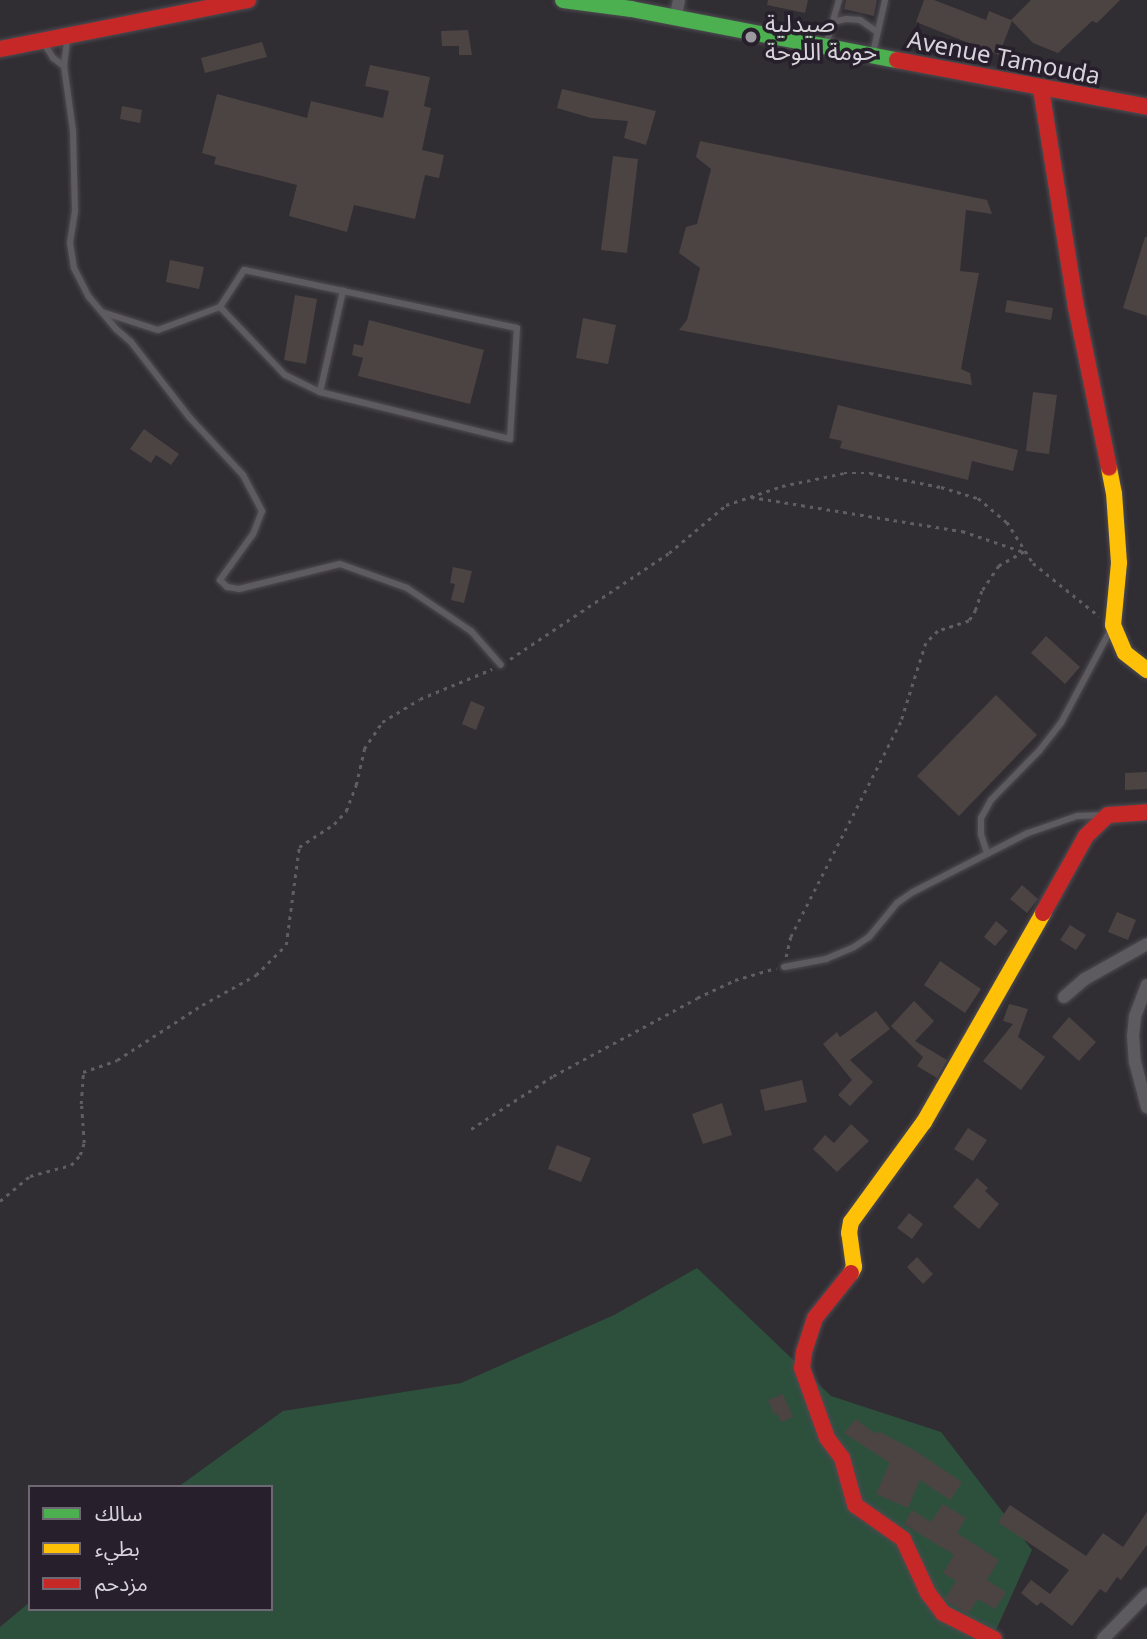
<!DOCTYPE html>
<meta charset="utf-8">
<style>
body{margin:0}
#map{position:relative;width:1147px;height:1639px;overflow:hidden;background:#302d33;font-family:"Noto Sans","Noto Sans Arabic",sans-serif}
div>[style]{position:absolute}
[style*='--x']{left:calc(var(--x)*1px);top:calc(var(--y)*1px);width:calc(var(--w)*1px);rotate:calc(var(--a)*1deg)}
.green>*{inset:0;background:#2d503d}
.building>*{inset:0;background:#4c4443}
.path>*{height:2.5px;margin-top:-1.25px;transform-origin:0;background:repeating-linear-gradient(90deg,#615e63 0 3.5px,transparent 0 8.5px)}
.roads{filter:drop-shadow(0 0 2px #4e4b51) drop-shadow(0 0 2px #4e4b51)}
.lane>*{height:6px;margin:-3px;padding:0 3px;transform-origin:3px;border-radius:3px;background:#5d5b5f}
.street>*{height:12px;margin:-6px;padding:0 6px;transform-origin:6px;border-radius:6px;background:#5d5b5f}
.fast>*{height:16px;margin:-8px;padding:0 8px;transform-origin:8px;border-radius:8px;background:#4caf50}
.slow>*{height:16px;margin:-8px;padding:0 8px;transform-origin:8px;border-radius:8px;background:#ffc107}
.jam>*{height:16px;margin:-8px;padding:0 8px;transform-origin:8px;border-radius:8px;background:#c62828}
.dots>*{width:19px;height:19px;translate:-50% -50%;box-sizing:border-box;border:4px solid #27202c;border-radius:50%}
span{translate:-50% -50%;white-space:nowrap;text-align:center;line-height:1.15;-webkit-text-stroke:7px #27202c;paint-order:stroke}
.poi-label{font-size:24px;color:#d8d3db}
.left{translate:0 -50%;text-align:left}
.street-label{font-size:24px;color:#d8d3db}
.legend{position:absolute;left:28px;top:1485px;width:245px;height:126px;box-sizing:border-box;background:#27202c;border:2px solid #6e6872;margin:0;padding:9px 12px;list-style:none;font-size:21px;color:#d8d3db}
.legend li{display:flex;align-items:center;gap:14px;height:35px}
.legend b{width:35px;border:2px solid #6e6872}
</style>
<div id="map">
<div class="green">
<div style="clip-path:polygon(697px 1268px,831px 1396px,941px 1432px,1032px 1550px,992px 1639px,0 1639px,0 1627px,30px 1602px,30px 1609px,271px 1609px,271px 1487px,178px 1487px,283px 1411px,461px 1383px,614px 1315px)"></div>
</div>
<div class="building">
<div style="clip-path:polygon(768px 0,808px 0,805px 13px,767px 5px)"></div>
<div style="clip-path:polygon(846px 0,877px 0,874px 16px,844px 9px)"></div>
<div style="clip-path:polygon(924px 0,934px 0,986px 20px,989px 11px,1011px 20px,1031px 0,1120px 0,1097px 23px,1092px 21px,1058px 53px,1033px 43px,1012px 21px,999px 55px,916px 22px)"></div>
<div style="clip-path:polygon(468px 30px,472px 55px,459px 55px,459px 46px,442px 46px,441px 31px)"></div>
<div style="clip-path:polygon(262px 42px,267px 57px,205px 73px,201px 58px)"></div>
<div style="clip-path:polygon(370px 65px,430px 77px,424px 106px,431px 108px,422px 150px,444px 155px,439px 178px,425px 175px,415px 219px,354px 205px,347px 232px,289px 216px,297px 185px,214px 164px,216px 157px,202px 153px,217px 94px,307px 118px,311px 101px,383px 118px,389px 91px,365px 86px)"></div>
<div style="clip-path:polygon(562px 89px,656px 111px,646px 145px,624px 138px,628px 121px,591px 118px,557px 108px)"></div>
<div style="clip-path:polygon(122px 106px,142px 110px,140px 123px,120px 119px)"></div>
<div style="clip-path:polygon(700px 141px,987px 200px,992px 214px,966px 210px,960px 271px,979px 273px,961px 369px,970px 373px,972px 385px,679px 330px,687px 320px,700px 268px,679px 253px,686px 227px,697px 224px,711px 169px,696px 157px)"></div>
<div style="clip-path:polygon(613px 156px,638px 159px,627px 253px,601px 250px)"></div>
<div style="clip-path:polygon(1145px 237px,1147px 237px,1147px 316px,1123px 308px)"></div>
<div style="clip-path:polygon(170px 260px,204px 267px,199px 289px,166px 282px)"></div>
<div style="clip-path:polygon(295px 295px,317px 299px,306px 364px,284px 360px)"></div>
<div style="clip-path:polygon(1007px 300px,1053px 308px,1051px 320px,1005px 312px)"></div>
<div style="clip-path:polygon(583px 318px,616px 325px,608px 364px,576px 358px)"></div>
<div style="clip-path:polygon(369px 320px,484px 350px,470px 404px,358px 376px,363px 358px,352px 355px,354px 344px,363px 346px)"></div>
<div style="clip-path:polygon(1033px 392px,1057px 395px,1049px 454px,1026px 451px)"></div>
<div style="clip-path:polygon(838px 405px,1018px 450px,1013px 471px,972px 461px,968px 480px,840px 448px,842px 441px,829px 438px)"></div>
<div style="clip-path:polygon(144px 429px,179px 454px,171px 465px,156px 455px,151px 463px,130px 449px)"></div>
<div style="clip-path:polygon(453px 567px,472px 571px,464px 603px,451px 600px,455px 584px,450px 583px)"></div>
<div style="clip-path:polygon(1046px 636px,1080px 667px,1065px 684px,1031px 653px)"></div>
<div style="clip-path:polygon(996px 695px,1037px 735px,959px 816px,917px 776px)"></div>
<div style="clip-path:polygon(471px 701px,485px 707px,476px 730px,462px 724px)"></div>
<div style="clip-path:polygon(1147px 772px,1147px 789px,1125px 790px,1125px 773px)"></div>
<div style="clip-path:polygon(1022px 885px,1038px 899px,1027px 913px,1010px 899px)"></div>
<div style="clip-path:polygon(1117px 912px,1136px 920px,1128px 940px,1108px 932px)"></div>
<div style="clip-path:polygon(996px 921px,1008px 931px,995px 946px,984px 937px)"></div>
<div style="clip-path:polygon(1070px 925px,1086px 935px,1076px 950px,1060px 940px)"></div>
<div style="clip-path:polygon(940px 961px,981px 989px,965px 1013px,924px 985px)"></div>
<div style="clip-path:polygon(914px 1001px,934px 1021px,915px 1041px,947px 1060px,937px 1078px,917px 1066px,923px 1057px,891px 1026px)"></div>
<div style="clip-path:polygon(1009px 1004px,1028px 1009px,1018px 1037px,1045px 1057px,1021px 1090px,983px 1061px,1013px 1024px,1003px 1021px)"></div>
<div style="clip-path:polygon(876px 1011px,890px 1029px,850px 1060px,873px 1082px,850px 1106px,838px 1095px,852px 1080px,823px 1044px,837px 1032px,840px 1037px)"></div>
<div style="clip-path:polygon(1069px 1017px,1096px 1042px,1079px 1061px,1052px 1037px)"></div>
<div style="clip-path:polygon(802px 1080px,807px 1102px,765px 1111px,760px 1090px)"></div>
<div style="clip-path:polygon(722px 1103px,732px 1135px,703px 1144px,692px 1114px)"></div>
<div style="clip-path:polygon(851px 1124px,869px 1141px,837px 1172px,813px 1149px,825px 1135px,834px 1143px)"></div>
<div style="clip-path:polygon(968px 1128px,987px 1140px,973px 1161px,954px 1149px)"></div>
<div style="clip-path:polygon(557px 1145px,591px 1158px,581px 1182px,548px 1169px)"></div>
<div style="clip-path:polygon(977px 1178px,988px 1188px,985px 1191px,999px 1204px,979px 1229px,953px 1207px)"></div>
<div style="clip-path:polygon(909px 1213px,923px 1224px,912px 1239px,897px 1228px)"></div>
<div style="clip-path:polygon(917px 1257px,933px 1274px,923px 1284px,907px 1267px)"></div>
<div style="clip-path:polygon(783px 1394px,793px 1417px,781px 1422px,777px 1413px,774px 1415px,768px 1400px)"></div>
<div style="clip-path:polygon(856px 1419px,875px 1434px,878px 1431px,914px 1450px,962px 1482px,950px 1500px,920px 1480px,908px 1508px,876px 1494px,890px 1463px,844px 1433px)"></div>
<div style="clip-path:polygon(943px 1504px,966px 1518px,957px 1533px,999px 1560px,987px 1580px,1006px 1592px,995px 1609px,978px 1599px,968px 1614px,947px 1601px,945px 1599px,956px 1581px,943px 1573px,954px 1555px,904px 1524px,912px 1510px,931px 1522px)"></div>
<div style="clip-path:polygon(1010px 1505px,1086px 1556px,1103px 1533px,1123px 1547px,1147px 1512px,1147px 1545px,1121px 1580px,1117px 1577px,1106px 1593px,1100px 1589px,1072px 1626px,1041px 1602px,1037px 1606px,1021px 1593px,1031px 1580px,1050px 1594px,1069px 1570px,998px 1522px)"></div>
</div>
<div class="path">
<div style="--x:751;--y:497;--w:214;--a:9.2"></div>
<div style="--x:962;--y:531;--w:65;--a:18.7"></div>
<div style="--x:1024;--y:552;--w:29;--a:151"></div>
<div style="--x:999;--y:566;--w:30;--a:124"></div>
<div style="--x:982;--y:591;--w:20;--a:108"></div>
<div style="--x:976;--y:610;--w:13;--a:122"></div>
<div style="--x:969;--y:621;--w:33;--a:162"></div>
<div style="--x:938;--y:631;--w:17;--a:135"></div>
<div style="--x:926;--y:643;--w:83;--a:107.6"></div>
<div style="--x:901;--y:722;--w:242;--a:117.1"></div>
<div style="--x:791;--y:937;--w:22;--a:103"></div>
<div style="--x:510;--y:659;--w:191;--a:-33.7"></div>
<div style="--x:669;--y:553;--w:75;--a:-40.1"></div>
<div style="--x:726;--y:505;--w:59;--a:-18.7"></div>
<div style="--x:782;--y:486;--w:63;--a:-11.8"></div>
<div style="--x:844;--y:473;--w:26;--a:0"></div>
<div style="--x:870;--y:473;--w:72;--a:11.2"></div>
<div style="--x:941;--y:487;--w:39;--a:17"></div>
<div style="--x:978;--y:498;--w:38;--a:40"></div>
<div style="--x:1007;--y:522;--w:49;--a:57.6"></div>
<div style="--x:1033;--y:563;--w:85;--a:38.8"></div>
<div style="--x:471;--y:1129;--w:98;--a:-32.9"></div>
<div style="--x:553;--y:1076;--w:164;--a:-28.4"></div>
<div style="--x:697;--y:998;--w:42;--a:-25.3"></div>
<div style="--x:735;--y:980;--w:43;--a:-16.3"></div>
<div style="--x:0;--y:1201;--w:39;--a:-40"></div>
<div style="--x:30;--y:1176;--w:42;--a:-15"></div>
<div style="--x:71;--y:1165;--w:13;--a:-48"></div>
<div style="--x:80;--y:1155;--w:13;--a:-72"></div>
<div style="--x:84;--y:1143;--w:39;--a:-94"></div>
<div style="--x:81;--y:1104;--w:32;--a:-86"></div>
<div style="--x:83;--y:1072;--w:36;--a:-19"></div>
<div style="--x:117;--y:1060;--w:101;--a:-32.9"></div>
<div style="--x:202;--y:1005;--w:62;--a:-29.1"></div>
<div style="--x:256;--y:975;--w:42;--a:-45"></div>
<div style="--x:286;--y:945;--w:99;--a:-82.4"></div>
<div style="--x:299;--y:847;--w:42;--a:-33.3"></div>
<div style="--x:334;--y:824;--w:18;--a:-47"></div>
<div style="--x:346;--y:811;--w:28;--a:-69"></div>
<div style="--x:356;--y:785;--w:37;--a:-77"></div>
<div style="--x:364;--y:749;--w:32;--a:-56"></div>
<div style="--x:382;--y:722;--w:44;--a:-31.2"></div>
<div style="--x:420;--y:699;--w:78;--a:-22.6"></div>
</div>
<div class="roads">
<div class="lane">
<div style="--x:833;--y:22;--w:13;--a:-13"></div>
<div style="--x:846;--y:19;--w:14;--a:4"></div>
<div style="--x:860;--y:20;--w:21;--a:35"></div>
<div style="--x:67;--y:41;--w:25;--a:97"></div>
<div style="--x:64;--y:66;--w:66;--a:82.1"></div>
<div style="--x:73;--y:131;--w:80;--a:88.6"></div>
<div style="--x:75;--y:211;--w:32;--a:99"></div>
<div style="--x:70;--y:243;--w:25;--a:81"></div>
<div style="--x:74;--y:268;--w:33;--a:63"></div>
<div style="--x:89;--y:297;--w:42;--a:49.8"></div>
<div style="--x:116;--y:329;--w:20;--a:41"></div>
<div style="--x:131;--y:342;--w:96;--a:52.2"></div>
<div style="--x:190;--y:418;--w:78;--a:47.1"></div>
<div style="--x:243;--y:475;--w:41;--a:62.2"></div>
<div style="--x:262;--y:511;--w:25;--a:111"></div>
<div style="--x:253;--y:534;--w:57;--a:125.7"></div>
<div style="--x:220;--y:580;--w:10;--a:45"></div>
<div style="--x:227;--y:587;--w:12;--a:9"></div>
<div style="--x:239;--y:589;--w:104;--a:-13.9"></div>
<div style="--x:340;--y:564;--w:71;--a:19.7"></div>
<div style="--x:407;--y:588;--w:77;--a:33.9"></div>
<div style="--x:471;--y:631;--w:45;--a:48.6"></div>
<div style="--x:827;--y:42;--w:44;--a:-74.1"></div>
<div style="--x:45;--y:45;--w:15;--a:58"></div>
<div style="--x:53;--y:58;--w:14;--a:36"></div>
<div style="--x:873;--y:53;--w:54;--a:-77.2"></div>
<div style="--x:102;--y:312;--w:59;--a:17.8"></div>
<div style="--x:158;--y:330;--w:66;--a:-20.4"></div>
<div style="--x:220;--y:307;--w:94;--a:46.3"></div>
<div style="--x:285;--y:375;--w:39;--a:26"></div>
<div style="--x:320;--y:392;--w:196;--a:13.9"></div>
<div style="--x:510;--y:439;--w:111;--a:-86.4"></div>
<div style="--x:517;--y:328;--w:279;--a:-168"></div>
<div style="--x:244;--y:270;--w:44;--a:123"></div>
<div style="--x:320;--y:392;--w:104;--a:-77.2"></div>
<div style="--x:987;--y:853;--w:20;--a:-108"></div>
<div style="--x:981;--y:834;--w:16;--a:-90"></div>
<div style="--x:981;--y:818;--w:21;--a:-61"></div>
<div style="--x:991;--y:800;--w:69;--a:-45.6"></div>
<div style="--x:1039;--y:751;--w:36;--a:-52"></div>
<div style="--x:1061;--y:723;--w:109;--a:-62"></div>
<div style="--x:784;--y:967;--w:43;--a:-10.8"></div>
<div style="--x:826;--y:959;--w:30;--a:-23"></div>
<div style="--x:854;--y:947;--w:18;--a:-34"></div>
<div style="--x:869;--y:937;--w:44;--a:-50.5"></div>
<div style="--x:897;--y:903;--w:19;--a:-35"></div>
<div style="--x:913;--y:892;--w:129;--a:-27.2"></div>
<div style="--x:1028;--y:833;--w:52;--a:-19.1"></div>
<div style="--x:1077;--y:816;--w:26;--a:-2"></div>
</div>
<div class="street">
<div style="--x:675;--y:19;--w:19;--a:-78"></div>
<div style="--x:1147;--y:985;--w:34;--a:111"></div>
<div style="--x:1135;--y:1017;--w:19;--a:96"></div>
<div style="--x:1133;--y:1036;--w:26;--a:86"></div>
<div style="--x:1135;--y:1062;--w:47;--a:75.1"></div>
<div style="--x:1064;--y:997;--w:28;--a:-41"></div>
<div style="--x:1085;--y:979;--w:71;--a:-29.4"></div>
<div style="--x:1103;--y:1639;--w:63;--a:-45.6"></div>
</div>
<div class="fast">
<div style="--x:563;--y:0;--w:69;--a:7.5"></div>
<div style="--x:631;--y:9;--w:271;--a:10.9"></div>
</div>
<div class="slow">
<div style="--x:1109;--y:468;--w:25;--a:79"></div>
<div style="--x:1114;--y:493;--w:70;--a:85.9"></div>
<div style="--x:1119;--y:563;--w:62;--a:95.5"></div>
<div style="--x:1113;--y:625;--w:30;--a:67"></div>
<div style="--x:1125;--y:653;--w:28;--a:38"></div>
<div style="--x:851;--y:1273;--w:7;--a:-63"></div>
<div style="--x:854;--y:1267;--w:34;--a:-98"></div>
<div style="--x:849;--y:1233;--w:11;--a:-80"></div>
<div style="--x:851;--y:1222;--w:124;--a:-53.9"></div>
<div style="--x:924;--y:1122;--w:241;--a:-60.3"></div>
</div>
<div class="jam">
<div style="--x:0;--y:49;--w:253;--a:-11.2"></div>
<div style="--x:897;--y:60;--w:254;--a:10.6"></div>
<div style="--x:1041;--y:89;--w:221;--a:80.9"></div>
<div style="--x:1076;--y:307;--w:164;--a:78.4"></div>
<div style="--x:1043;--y:913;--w:88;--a:-60.8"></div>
<div style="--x:1086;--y:836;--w:30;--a:-44"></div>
<div style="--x:1108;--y:815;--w:39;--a:-4"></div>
<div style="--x:851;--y:1273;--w:58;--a:128.7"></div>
<div style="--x:815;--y:1318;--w:36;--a:108"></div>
<div style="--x:804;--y:1352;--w:16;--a:97"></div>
<div style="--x:802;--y:1368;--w:74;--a:70.3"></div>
<div style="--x:827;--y:1438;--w:25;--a:53"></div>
<div style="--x:842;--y:1458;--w:49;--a:74.5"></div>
<div style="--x:855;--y:1505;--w:59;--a:35.3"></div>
<div style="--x:903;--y:1539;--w:60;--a:65.2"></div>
<div style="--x:928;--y:1593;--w:25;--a:53"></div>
<div style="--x:943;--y:1613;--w:57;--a:27"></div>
</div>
</div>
<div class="dots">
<div style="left:751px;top:37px;background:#9d99a0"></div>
</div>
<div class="poi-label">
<span class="left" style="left:765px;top:37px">صيدلية<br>حومة اللوحة</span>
</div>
<div class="street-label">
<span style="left:1004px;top:57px;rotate:11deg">Avenue Tamouda</span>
</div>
<ul class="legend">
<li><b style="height:9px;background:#4caf50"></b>سالك</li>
<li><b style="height:9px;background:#ffc107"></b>بطيء</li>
<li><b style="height:9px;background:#c62828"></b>مزدحم</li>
</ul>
</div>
